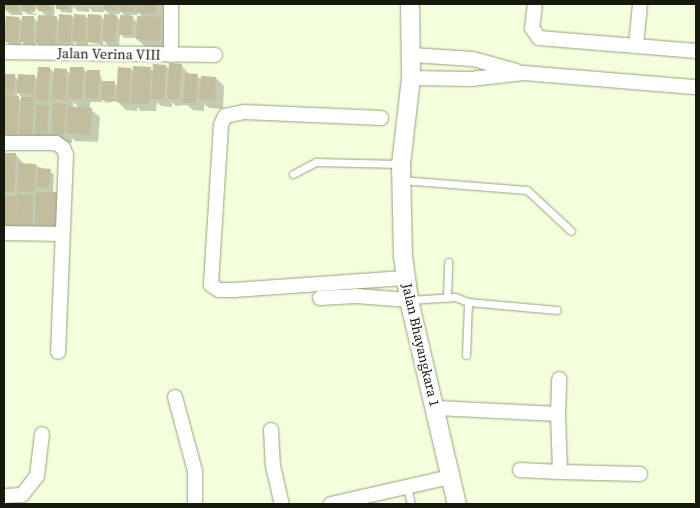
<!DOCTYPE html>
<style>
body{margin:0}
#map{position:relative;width:700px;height:508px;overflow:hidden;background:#f4fedd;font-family:"Source Serif 4",serif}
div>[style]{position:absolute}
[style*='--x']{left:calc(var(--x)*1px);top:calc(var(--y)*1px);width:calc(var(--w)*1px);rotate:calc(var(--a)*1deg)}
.shadow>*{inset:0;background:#0003}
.building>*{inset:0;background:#c2bd9d}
.roads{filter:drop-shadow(0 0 1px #97a082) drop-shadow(0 0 1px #97a082)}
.service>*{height:7px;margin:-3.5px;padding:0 3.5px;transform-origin:3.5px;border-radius:3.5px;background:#fff}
.minor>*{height:14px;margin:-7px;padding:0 7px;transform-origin:7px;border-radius:7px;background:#fff}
.tertiary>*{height:18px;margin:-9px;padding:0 9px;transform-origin:9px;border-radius:9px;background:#fff}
span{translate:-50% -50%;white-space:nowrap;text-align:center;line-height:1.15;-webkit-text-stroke:4.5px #fff;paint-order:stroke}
.street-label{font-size:14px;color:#16190e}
.frame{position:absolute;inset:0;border:5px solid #16190e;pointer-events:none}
</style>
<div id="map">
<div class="shadow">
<div style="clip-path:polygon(evenodd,4px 4px,55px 4px,54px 17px,60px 21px,72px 16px,75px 19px,101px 16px,105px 20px,111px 16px,104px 9px,104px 12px,93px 12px,89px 8px,89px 12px,77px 11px,73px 6px,72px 13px,61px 12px,58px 4px,165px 4px,164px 21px,169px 27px,168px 48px,145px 47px,136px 38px,124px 38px,120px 33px,119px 46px,108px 45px,103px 40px,103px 45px,88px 42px,88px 45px,77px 45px,74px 41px,74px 46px,63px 45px,62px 52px,45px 51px,36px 42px,36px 46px,25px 45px,21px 41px,21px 46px,10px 45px,5px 40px,4px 46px,4px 19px,7px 22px,19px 18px,23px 22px,34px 18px,38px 22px,46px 16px,39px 9px,26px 10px,38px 15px,27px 14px,23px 10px,22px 15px,11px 15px,5px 9px,4px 15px,4px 4px,120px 11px,126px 17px,121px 21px,114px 14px,120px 14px,120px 11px,4px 4px,138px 12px,143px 18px,138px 23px,130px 15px,138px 15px,138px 12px)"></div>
<div style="clip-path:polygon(evenodd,181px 65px,189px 74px,202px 79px,216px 78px,224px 86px,223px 109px,209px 108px,204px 104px,204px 111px,193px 110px,187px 105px,176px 106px,172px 102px,172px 107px,161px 106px,157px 102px,156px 111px,141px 111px,137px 107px,137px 111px,126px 110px,117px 101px,106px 103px,102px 99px,102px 102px,90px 102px,90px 109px,100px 117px,98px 142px,75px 141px,72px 138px,72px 143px,11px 141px,4px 134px,4px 75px,14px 75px,18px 80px,34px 76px,38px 80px,50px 68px,55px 74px,66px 70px,71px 75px,83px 69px,88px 73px,99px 72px,103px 82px,114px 83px,118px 87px,131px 69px,134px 73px,150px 68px,154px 72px,166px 66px,170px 70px,181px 65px,17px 92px,22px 97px,22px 101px,17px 97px,17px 92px,181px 65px,73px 102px,80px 108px,73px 108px,73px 102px)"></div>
<div style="clip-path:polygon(16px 155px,24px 164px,35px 165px,54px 174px,53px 193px,67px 238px,4px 233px,4px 161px)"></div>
</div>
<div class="building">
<div style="clip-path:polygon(6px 4px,19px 4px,19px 12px,6px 11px)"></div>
<div style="clip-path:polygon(23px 4px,35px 4px,35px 12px,22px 11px)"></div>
<div style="clip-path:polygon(39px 4px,51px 4px,51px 11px,38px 11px)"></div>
<div style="clip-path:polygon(56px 4px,69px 4px,69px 10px,56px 9px)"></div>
<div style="clip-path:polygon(104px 4px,117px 4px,117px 11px,104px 10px)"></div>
<div style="clip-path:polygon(119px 4px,135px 4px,134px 12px,119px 11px)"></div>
<div style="clip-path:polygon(137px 4px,157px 4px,156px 14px,136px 12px)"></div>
<div style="clip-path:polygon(59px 14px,72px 15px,71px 42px,58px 41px)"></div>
<div style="clip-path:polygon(74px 14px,86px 15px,85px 42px,72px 41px)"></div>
<div style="clip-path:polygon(88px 14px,101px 15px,100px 42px,87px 42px)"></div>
<div style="clip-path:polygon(104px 14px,117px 15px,115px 42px,103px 41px)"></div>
<div style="clip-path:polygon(38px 15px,57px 16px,55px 44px,36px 43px)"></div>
<div style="clip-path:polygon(120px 15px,133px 16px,132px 35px,119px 35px)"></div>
<div style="clip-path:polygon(6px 16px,19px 17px,18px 42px,5px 42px)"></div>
<div style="clip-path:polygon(22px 16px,34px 16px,33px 43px,20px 42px)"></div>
<div style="clip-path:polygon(137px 16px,161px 17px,160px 41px,136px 39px)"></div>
<div style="clip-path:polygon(169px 63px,182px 64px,179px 99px,167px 99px)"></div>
<div style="clip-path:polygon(153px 64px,166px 65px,164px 99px,151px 99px)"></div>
<div style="clip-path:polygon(133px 66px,151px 67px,149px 104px,131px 103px)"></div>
<div style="clip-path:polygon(38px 67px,50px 67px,48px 101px,35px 100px)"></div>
<div style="clip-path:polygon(70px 67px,84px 67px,82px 99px,68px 98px)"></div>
<div style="clip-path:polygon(118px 67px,131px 68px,129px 103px,116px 102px)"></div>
<div style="clip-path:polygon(54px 68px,67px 69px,65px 100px,52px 99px)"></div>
<div style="clip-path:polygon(87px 70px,100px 70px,98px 99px,85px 98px)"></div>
<div style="clip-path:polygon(185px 73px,198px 74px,196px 103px,183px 103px)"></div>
<div style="clip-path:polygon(4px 74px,15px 74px,14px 93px,4px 93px)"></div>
<div style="clip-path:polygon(18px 74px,35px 75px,34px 94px,17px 93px)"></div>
<div style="clip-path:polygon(201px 76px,216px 77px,215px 101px,199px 100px)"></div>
<div style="clip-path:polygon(102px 81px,115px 81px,114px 101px,101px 100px)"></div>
<div style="clip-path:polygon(4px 95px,19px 96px,17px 134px,4px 134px)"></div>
<div style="clip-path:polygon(21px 97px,34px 97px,32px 135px,19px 134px)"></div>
<div style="clip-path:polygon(53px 103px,66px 104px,64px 135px,51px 134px)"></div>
<div style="clip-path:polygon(36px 105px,49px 106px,47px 135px,35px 135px)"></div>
<div style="clip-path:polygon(68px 106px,92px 108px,91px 135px,66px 133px)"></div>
<div style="clip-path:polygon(4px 153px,16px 153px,14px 192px,4px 192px)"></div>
<div style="clip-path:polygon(19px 163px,36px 164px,34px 192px,17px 191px)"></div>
<div style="clip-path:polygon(38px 168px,51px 169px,49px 188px,36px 187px)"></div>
<div style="clip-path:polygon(36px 192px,60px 192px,59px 230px,35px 230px)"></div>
<div style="clip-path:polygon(17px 194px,33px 195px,32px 228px,4px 227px,4px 196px,16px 196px,16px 221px)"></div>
</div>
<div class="roads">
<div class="service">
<div style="--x:293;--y:174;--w:26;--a:-28"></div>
<div style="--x:316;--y:162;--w:84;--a:1.4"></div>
<div style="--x:401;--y:180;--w:126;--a:4.5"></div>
<div style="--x:527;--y:190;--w:60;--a:43"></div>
<div style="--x:447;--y:298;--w:36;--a:-88"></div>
<div style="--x:409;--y:300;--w:46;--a:-3.7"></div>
<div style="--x:455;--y:297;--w:14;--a:21"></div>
<div style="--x:468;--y:302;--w:89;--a:5.1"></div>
<div style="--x:466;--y:355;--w:53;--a:-87.8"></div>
<div style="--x:407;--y:487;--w:17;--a:77"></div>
</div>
<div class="minor">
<div style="--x:171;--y:4;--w:51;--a:90"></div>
<div style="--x:535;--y:4;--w:24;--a:97"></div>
<div style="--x:532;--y:28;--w:12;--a:55"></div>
<div style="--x:539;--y:38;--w:158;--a:4.7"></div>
<div style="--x:636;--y:46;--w:42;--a:-84.6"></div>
<div style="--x:4;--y:52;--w:211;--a:0.8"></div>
<div style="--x:412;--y:55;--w:61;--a:3.8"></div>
<div style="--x:473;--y:59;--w:45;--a:15.6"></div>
<div style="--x:411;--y:78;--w:60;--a:1"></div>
<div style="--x:471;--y:79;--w:53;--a:-6.5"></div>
<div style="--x:524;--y:73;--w:173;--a:4.7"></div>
<div style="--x:381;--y:118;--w:137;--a:-177.5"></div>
<div style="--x:244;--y:112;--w:19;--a:168"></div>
<div style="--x:225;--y:116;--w:10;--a:114"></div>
<div style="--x:221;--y:125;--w:160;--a:93.6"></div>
<div style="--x:211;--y:285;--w:9;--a:32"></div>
<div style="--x:219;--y:290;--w:15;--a:0"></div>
<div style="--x:234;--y:290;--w:171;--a:-4"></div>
<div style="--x:4;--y:143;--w:52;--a:0"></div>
<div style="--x:56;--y:143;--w:9;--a:36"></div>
<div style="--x:63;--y:148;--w:8;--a:67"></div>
<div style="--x:66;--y:155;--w:197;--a:92.3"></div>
<div style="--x:4;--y:233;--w:57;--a:1"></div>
<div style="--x:320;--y:298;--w:36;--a:-3"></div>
<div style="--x:356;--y:296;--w:53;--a:4.3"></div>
<div style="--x:175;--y:397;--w:77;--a:74.9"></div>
<div style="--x:195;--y:471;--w:33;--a:90"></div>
<div style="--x:437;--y:408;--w:121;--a:2.8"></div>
<div style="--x:558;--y:414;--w:58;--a:88"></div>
<div style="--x:560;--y:472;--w:80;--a:1.4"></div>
<div style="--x:558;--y:414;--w:35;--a:-88"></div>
<div style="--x:271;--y:430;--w:36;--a:87"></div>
<div style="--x:273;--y:466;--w:39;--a:77"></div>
<div style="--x:520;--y:470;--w:40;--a:2.9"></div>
<div style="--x:4;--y:496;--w:18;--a:-3"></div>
<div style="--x:22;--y:495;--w:24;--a:-52"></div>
<div style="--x:37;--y:476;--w:42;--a:-83.2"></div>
<div style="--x:331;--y:504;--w:122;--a:-12.8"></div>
</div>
<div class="tertiary">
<div style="--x:410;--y:4;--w:74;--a:89.2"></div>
<div style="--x:411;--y:78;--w:87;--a:96.6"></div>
<div style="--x:401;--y:164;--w:92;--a:88.8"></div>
<div style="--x:403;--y:256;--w:44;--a:82.2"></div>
<div style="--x:409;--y:300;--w:210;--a:76.8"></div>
</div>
</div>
<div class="street-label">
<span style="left:109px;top:54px;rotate:1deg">Jalan Verina VIII</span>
<span style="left:421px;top:345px;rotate:77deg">Jalan Bhayangkara 1</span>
</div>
<div class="frame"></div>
</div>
